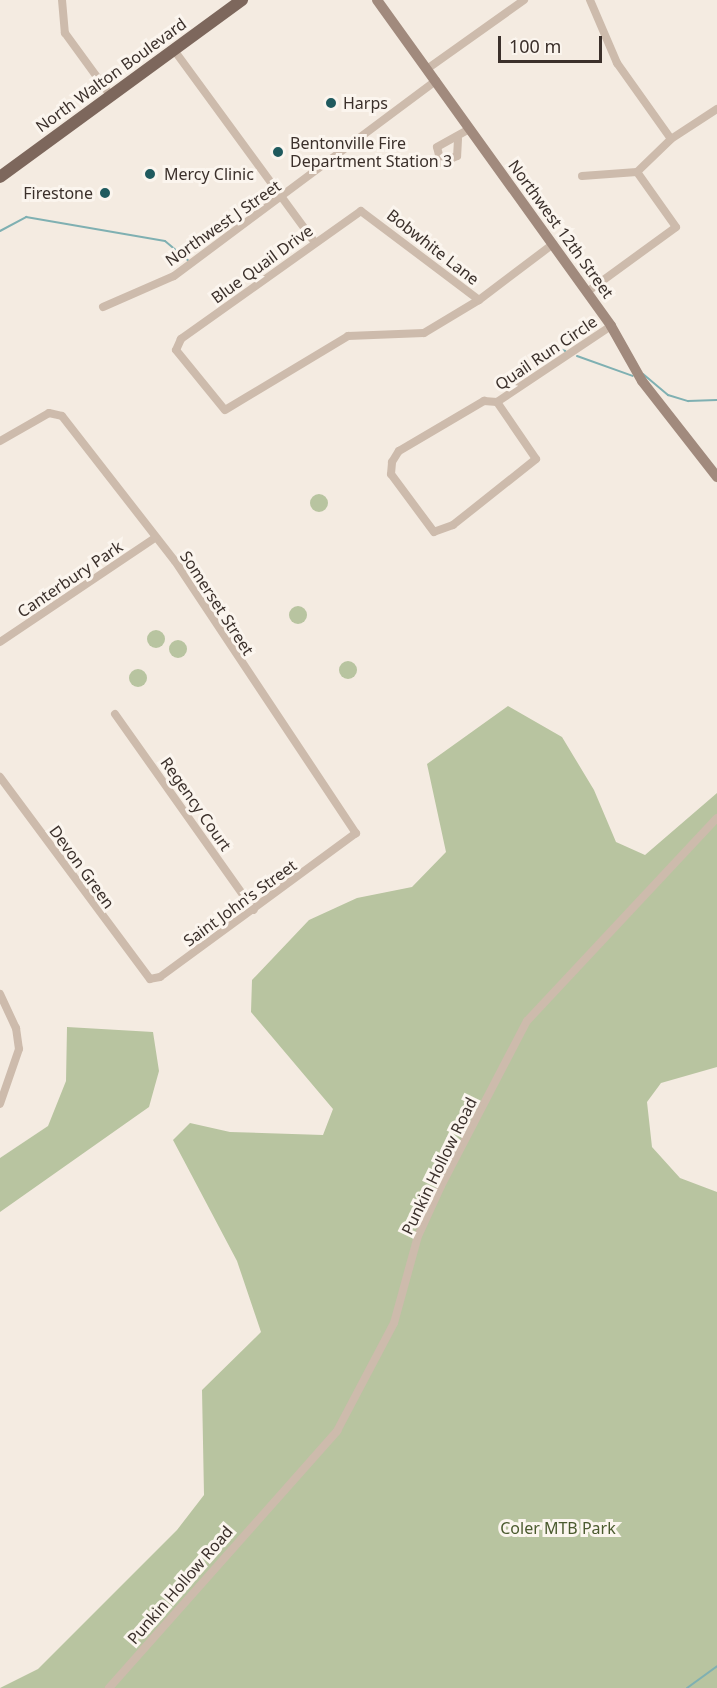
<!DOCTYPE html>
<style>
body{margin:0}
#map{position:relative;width:717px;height:1688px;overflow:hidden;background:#f4ebe1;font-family:"Noto Sans",sans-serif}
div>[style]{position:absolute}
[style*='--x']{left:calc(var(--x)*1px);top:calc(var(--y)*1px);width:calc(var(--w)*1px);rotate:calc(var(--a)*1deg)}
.green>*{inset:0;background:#b8c4a0}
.round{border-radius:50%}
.stream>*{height:2px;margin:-1px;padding:0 1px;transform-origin:1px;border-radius:1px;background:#7fb0b2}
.street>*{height:8px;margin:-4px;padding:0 4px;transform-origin:4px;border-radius:4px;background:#cdbbac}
.secondary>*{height:10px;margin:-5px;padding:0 5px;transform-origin:5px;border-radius:5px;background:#a18a7d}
.primary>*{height:12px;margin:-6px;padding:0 6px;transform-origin:6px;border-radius:6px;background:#7d675c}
.dots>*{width:16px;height:16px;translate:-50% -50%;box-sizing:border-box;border:3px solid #fbf5ee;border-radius:50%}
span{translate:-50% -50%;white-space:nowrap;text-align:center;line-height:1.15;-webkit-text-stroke:6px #fbf5ee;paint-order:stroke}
.street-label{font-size:16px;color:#3b302b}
.poi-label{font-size:16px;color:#3b302b}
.left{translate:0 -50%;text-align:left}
.right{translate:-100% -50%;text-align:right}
.park-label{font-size:16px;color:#4a5a2e}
.scale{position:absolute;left:498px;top:36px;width:104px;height:27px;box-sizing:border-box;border:3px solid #3b302b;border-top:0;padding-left:8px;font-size:18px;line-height:21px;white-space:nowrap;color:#3b302b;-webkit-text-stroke:4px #fbf5ee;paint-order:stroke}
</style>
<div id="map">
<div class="green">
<div class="round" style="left:310px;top:494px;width:18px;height:18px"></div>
<div class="round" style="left:289px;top:606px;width:18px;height:18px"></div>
<div class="round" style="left:147px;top:630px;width:18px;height:18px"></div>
<div class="round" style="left:169px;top:640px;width:18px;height:18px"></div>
<div class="round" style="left:339px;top:661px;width:18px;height:18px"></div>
<div class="round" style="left:129px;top:669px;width:18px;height:18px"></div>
<div style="clip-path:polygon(508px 706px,562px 737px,594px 790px,616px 842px,645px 855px,717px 793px,717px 1067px,661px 1083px,647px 1102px,652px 1147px,680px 1178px,717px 1192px,717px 1688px,0 1688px,38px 1669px,177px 1530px,204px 1495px,202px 1390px,261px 1332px,237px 1261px,173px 1140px,190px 1123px,230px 1132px,323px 1135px,333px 1109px,251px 1012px,252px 980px,309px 920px,357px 898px,412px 887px,446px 852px,427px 764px)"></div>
<div style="clip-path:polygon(67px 1027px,153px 1032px,159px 1071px,149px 1107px,0 1212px,0 1158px,48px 1126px,66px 1081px)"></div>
</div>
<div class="stream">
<div style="--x:0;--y:231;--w:30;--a:-28"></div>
<div style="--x:26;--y:217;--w:141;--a:9.8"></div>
<div style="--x:165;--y:241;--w:30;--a:40"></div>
<div style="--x:553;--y:347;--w:13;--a:18"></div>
<div style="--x:577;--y:356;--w:59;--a:19.7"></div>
<div style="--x:643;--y:374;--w:33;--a:40"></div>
<div style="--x:668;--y:395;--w:21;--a:17"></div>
<div style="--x:688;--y:401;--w:29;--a:-2"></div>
<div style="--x:687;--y:1688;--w:37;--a:-36"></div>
</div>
<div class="street">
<div style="--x:62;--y:0;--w:33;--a:85"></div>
<div style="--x:65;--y:33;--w:78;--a:53.9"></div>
<div style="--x:590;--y:0;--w:69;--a:66.8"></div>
<div style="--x:617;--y:63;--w:93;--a:54.6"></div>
<div style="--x:174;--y:50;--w:239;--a:53.8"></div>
<div style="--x:427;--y:69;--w:119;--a:-35.4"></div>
<div style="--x:458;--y:139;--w:17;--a:93"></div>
<div style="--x:457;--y:156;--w:17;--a:156"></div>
<div style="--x:441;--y:163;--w:16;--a:-104"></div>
<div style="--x:437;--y:147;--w:38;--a:-29"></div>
<div style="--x:582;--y:176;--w:55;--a:-4.2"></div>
<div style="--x:587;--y:292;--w:110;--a:-36.1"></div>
<div style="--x:676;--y:227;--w:67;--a:-125.3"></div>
<div style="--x:637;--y:172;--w:47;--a:-44.1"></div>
<div style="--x:671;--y:139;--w:55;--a:-33.1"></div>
<div style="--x:479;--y:300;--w:148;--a:-143"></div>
<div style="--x:361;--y:211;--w:221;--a:144.6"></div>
<div style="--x:181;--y:339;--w:12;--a:114"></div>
<div style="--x:176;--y:350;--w:77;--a:50.8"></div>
<div style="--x:225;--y:410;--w:144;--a:-31"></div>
<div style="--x:348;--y:336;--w:76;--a:-2.3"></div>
<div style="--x:424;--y:333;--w:64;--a:-31"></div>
<div style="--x:479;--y:300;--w:93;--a:-37.1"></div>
<div style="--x:103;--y:307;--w:77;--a:-23.6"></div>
<div style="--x:174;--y:276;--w:327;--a:-36.7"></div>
<div style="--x:484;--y:401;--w:13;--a:4"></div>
<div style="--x:497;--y:402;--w:69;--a:55.6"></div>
<div style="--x:536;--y:459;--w:106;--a:141.5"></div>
<div style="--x:453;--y:525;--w:20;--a:160"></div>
<div style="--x:434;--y:532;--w:72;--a:-126.6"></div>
<div style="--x:391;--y:474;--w:12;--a:-85"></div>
<div style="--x:392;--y:462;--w:13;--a:-58"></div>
<div style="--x:399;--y:451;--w:99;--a:-30.5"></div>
<div style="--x:497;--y:402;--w:137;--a:-33.7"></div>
<div style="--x:0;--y:441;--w:56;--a:-29.7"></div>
<div style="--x:49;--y:413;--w:13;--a:13"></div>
<div style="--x:62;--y:416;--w:184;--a:52.1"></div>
<div style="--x:175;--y:561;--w:327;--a:56.4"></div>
<div style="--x:356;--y:833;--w:243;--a:143.7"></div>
<div style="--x:160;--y:977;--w:10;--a:169"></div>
<div style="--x:150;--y:979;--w:252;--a:-126.6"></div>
<div style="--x:0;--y:642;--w:187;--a:-33.9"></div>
<div style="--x:115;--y:714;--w:240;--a:54.7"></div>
<div style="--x:0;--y:994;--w:38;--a:65"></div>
<div style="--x:16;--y:1028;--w:21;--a:82"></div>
<div style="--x:19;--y:1049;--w:58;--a:109.1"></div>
<div style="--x:109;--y:1688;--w:344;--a:-48.4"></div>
<div style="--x:337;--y:1431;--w:122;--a:-62.2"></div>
<div style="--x:394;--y:1323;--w:90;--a:-74.6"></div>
<div style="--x:418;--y:1236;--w:55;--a:-65.3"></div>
<div style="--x:441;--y:1186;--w:186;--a:-62.5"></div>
<div style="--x:527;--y:1021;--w:278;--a:-46.9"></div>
</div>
<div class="secondary">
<div style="--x:377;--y:0;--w:401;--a:54.3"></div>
<div style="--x:611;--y:326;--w:63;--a:60.6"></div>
<div style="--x:642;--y:381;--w:122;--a:52"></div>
</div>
<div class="primary">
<div style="--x:0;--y:177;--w:300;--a:-36.2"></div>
</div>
<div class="dots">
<div style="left:331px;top:103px;background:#1f5a5e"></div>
<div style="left:278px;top:152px;background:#1f5a5e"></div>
<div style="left:150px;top:174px;background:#1f5a5e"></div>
<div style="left:105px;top:193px;background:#1f5a5e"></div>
</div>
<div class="street-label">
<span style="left:111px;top:75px;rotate:-36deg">North Walton Boulevard</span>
<span style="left:223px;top:223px;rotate:-35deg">Northwest J Street</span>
<span style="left:561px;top:229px;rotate:54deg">Northwest 12th Street</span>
<span style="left:433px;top:247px;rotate:38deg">Bobwhite Lane</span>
<span style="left:262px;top:264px;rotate:-36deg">Blue Quail Drive</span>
<span style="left:546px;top:353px;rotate:-34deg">Quail Run Circle</span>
<span style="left:70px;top:579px;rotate:-34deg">Canterbury Park</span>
<span style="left:217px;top:603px;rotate:57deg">Somerset Street</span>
<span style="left:196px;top:804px;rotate:55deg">Regency Court</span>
<span style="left:82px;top:867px;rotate:54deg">Devon Green</span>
<span style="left:240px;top:903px;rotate:-36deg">Saint John's Street</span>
<span style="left:439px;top:1166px;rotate:-64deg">Punkin Hollow Road</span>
<span style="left:180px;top:1585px;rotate:-49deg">Punkin Hollow Road</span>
</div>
<div class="poi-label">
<span class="left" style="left:343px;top:103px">Harps</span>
<span class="left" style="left:290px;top:152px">Bentonville Fire<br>Department Station 3</span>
<span class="left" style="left:164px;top:174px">Mercy Clinic</span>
<span class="right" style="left:93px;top:193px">Firestone</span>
</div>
<div class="park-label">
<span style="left:558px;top:1528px">Coler MTB Park</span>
</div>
<div class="scale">100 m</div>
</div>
